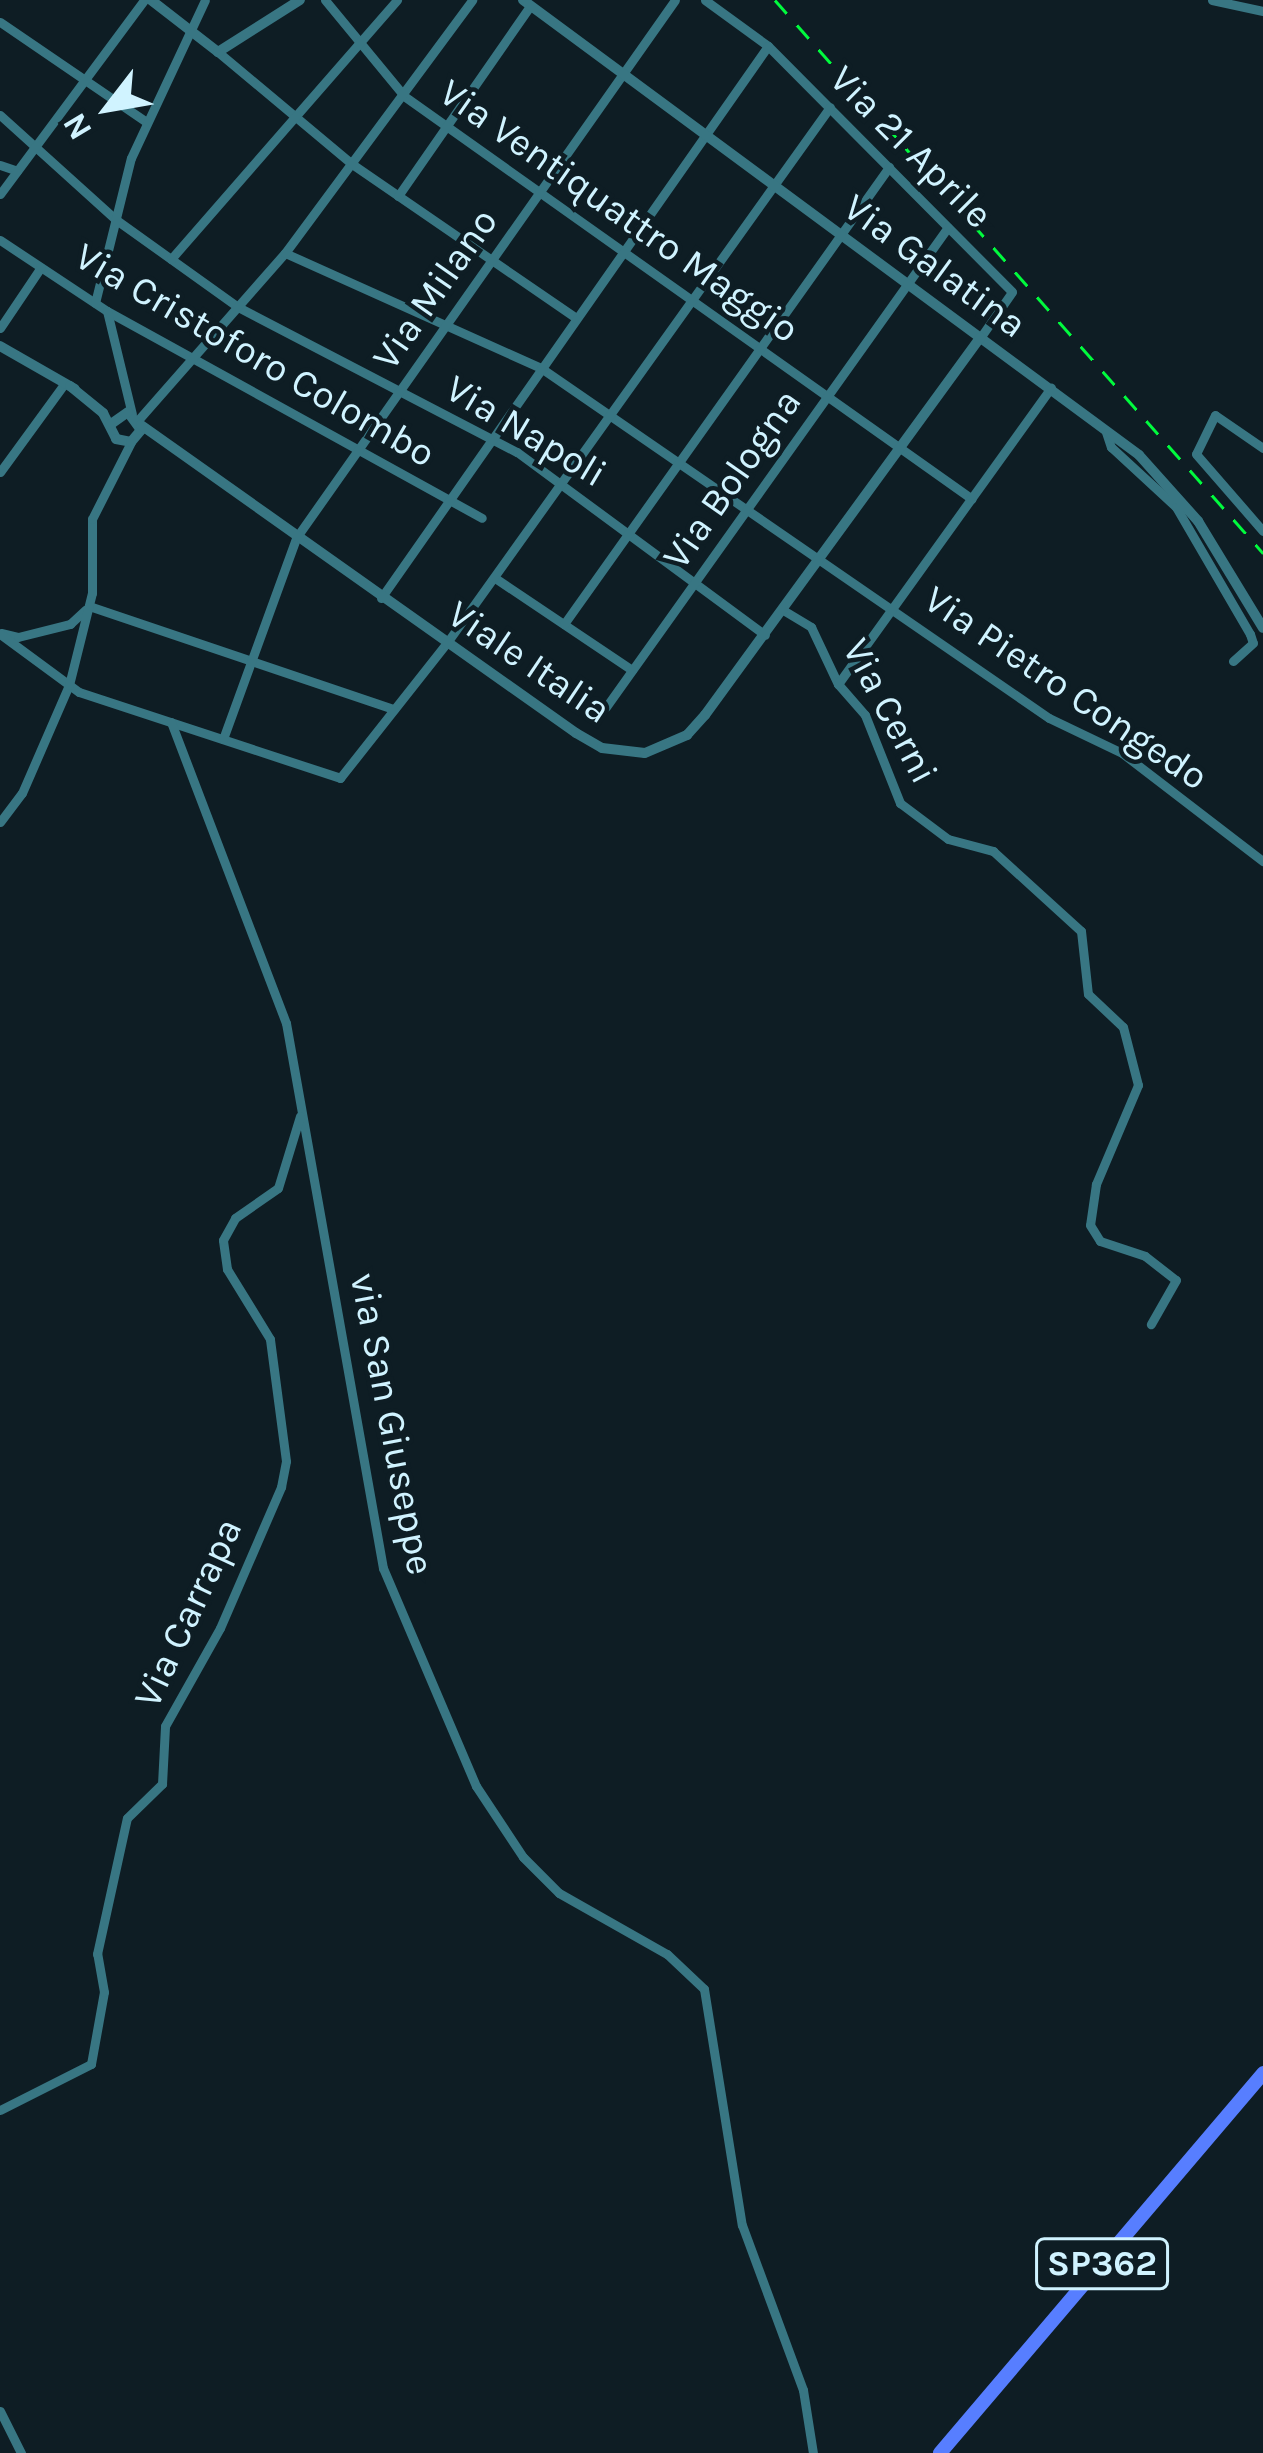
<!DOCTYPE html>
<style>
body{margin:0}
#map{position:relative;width:1263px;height:2453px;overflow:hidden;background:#0e1d24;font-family:Karla,sans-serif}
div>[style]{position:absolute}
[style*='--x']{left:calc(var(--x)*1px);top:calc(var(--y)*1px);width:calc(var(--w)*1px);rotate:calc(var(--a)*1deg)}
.minor>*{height:9px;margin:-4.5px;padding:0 4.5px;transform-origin:4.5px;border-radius:4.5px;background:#387683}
.tertiary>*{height:10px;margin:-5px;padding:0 5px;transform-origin:5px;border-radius:5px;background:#387683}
.primary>*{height:14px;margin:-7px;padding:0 7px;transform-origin:7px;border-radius:7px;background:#577eff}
.rail>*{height:3px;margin-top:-1.5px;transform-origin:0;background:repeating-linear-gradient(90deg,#00fb3d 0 18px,transparent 0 33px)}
span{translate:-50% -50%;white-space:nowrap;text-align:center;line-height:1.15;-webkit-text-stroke:9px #0e1d24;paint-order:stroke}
.shield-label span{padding:3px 9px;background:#0e1d24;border:3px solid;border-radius:9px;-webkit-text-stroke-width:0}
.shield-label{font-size:36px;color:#d0f3ff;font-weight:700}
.street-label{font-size:39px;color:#d0f3ff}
.north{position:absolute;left:48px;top:48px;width:120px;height:120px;-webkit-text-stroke:9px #0e1d24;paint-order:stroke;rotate:239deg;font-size:33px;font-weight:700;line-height:48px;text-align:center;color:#d0f3ff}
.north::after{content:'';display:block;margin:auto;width:42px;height:54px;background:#d0f3ff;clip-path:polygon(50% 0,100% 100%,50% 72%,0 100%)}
</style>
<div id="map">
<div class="minor">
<div style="--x:325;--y:0;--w:124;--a:50.5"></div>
<div style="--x:404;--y:96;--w:696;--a:35.36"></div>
<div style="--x:705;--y:0;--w:78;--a:36.1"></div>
<div style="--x:768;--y:46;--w:346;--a:45.2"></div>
<div style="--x:1012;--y:292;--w:56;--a:124.8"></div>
<div style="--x:1212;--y:0;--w:52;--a:12.2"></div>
<div style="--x:0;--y:22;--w:176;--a:34.3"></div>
<div style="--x:218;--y:52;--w:175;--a:39.9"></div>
<div style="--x:352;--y:164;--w:272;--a:34.5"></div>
<div style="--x:0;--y:115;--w:155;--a:42.1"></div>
<div style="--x:115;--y:219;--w:151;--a:35.6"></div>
<div style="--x:238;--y:307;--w:314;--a:27.5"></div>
<div style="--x:517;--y:452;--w:308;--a:36.4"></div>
<div style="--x:0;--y:165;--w:18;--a:19"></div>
<div style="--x:0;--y:194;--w:242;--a:-53.4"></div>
<div style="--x:398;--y:196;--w:231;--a:-55.2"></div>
<div style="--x:0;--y:240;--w:128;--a:33.6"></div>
<div style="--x:107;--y:311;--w:428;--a:28.9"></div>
<div style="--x:285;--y:253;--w:281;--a:24.2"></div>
<div style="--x:541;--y:368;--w:617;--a:34.57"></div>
<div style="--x:1049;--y:718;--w:81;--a:25.6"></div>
<div style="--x:1122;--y:753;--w:178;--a:37.5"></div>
<div style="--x:171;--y:259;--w:344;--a:-48.9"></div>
<div style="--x:95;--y:303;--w:149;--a:-76.1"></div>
<div style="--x:131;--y:158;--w:174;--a:-64.9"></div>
<div style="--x:107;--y:311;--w:106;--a:76.4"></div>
<div style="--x:0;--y:328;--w:73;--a:-56.1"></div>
<div style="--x:139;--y:419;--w:221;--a:-48.7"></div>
<div style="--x:285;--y:253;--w:315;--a:-53.5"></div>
<div style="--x:1106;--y:432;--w:16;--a:72"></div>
<div style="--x:1111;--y:447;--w:88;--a:42.7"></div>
<div style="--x:1176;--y:507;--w:147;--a:59.8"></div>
<div style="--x:1250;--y:634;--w:9;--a:72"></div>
<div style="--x:1253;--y:643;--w:27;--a:138"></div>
<div style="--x:1263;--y:448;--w:58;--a:-145.5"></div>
<div style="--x:1215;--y:415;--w:43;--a:116"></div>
<div style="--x:1196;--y:454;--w:102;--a:49"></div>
<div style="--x:0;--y:472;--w:110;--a:-53.9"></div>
<div style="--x:495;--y:578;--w:165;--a:33.9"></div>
<div style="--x:381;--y:598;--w:674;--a:-54.97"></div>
<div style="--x:89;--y:606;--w:322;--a:18.7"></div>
<div style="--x:783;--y:610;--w:33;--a:31"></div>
<div style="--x:811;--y:627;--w:63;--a:64.7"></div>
<div style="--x:838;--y:684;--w:41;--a:48.9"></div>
<div style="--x:865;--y:715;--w:95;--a:68.3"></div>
<div style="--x:900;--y:803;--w:60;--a:36.9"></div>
<div style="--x:948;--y:839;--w:47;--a:14.9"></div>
<div style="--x:993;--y:851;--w:119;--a:42.3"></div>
<div style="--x:1081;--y:931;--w:63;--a:83.7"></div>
<div style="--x:1088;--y:994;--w:48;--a:43.3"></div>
<div style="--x:1123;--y:1027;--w:60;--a:75.5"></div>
<div style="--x:1138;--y:1085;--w:108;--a:113"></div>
<div style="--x:1096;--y:1184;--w:41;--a:98.3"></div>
<div style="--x:1090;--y:1225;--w:19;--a:58"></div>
<div style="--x:1100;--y:1241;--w:47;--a:18.4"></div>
<div style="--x:1145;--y:1256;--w:39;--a:38"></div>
<div style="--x:1176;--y:1280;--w:51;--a:119.6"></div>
<div style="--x:564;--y:624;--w:561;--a:-54.58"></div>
<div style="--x:1;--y:633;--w:17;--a:13"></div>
<div style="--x:18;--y:637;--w:54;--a:-14"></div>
<div style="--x:70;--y:624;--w:21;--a:-43"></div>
<div style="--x:0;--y:634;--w:98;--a:36.3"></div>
<div style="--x:79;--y:692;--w:275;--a:18.2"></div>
<div style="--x:340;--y:778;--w:171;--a:-51.7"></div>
<div style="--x:446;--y:644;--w:660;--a:-54.43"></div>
<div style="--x:838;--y:684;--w:365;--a:-54.3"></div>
<div style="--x:606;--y:707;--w:589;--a:-54.53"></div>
<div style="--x:171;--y:722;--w:322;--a:69.1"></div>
<div style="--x:286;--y:1023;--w:554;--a:79.91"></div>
<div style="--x:383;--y:1568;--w:237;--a:66.9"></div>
<div style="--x:476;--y:1786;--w:85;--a:56.5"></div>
<div style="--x:523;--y:1857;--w:51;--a:45"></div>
<div style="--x:559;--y:1893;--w:124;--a:29.5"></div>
<div style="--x:667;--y:1954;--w:51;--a:43.4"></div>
<div style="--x:704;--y:1989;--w:239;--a:80.9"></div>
<div style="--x:742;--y:2225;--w:176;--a:69.7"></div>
<div style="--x:803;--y:2390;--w:64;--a:81"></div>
<div style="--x:223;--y:739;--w:214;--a:-70"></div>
<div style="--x:296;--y:538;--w:658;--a:-54.84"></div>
<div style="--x:0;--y:822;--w:36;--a:-53"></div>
<div style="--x:22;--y:793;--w:118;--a:-66.5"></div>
<div style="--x:69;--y:685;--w:95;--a:-76"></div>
<div style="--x:92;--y:593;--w:74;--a:-90"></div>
<div style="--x:92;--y:519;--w:86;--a:-63.1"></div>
<div style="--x:0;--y:2110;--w:102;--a:-26.8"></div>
<div style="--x:91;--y:2064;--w:73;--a:-79.8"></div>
<div style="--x:104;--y:1992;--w:39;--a:-100"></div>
<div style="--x:97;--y:1954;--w:139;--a:-77.6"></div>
<div style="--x:127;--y:1818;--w:49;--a:-44.2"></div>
<div style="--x:162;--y:1784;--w:58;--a:-87"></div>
<div style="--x:165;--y:1726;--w:112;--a:-60.7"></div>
<div style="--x:220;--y:1628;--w:154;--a:-66.6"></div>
<div style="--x:281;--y:1487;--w:26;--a:-79"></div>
<div style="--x:286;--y:1461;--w:123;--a:-97.5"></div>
<div style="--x:270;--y:1339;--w:82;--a:-121.6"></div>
<div style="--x:227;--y:1269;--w:29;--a:-98"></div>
<div style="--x:223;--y:1240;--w:25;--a:-61"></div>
<div style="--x:235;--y:1218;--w:52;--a:-34.9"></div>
<div style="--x:278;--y:1188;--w:75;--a:-73"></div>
<div style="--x:0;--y:2411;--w:47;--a:63.4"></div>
</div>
<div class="tertiary">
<div style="--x:151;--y:0;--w:85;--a:37.8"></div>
<div style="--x:218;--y:52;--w:97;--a:-32.4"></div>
<div style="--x:523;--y:0;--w:766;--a:36.45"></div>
<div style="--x:1139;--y:455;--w:89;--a:48.2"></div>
<div style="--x:1198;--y:521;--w:125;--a:58.7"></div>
<div style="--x:0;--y:346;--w:86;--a:29.8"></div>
<div style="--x:70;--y:386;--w:43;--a:39.3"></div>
<div style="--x:103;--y:413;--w:29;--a:63"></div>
<div style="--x:116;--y:439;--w:15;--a:11"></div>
<div style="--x:131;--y:442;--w:16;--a:-50"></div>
<div style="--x:141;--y:430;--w:22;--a:-126"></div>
<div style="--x:128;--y:412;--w:21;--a:145"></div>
<div style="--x:141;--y:425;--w:533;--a:35.3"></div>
<div style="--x:576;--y:733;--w:30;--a:30"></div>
<div style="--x:602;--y:748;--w:43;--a:6.6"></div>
<div style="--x:645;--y:753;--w:46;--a:-23.2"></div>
<div style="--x:687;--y:735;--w:27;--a:-48"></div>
<div style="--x:705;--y:715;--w:467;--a:-53.9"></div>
</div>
<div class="primary">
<div style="--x:940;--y:2453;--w:499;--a:-49.6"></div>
</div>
<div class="rail">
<div style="--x:775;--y:0;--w:738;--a:48.57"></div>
</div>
<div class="shield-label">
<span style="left:1102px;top:2264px">SP362</span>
</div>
<div class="street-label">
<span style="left:911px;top:147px;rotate:45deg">Via 21 Aprile</span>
<span style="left:619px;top:211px;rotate:35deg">Via Ventiquattro Maggio</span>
<span style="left:935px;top:266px;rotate:36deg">Via Galatina</span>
<span style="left:435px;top:289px;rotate:-55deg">Via Milano</span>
<span style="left:255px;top:355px;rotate:30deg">Via Cristoforo Colombo</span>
<span style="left:526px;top:431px;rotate:31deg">Via Napoli</span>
<span style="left:732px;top:479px;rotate:-55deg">Via Bologna</span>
<span style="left:529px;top:662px;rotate:34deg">Viale Italia</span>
<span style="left:1066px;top:688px;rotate:34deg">Via Pietro Congedo</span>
<span style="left:890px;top:711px;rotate:62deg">Via Cerni</span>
<span style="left:392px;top:1424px;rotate:79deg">via San Giuseppe</span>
<span style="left:188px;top:1613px;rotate:-65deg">Via Carrapa</span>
</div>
<div class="north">N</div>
</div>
